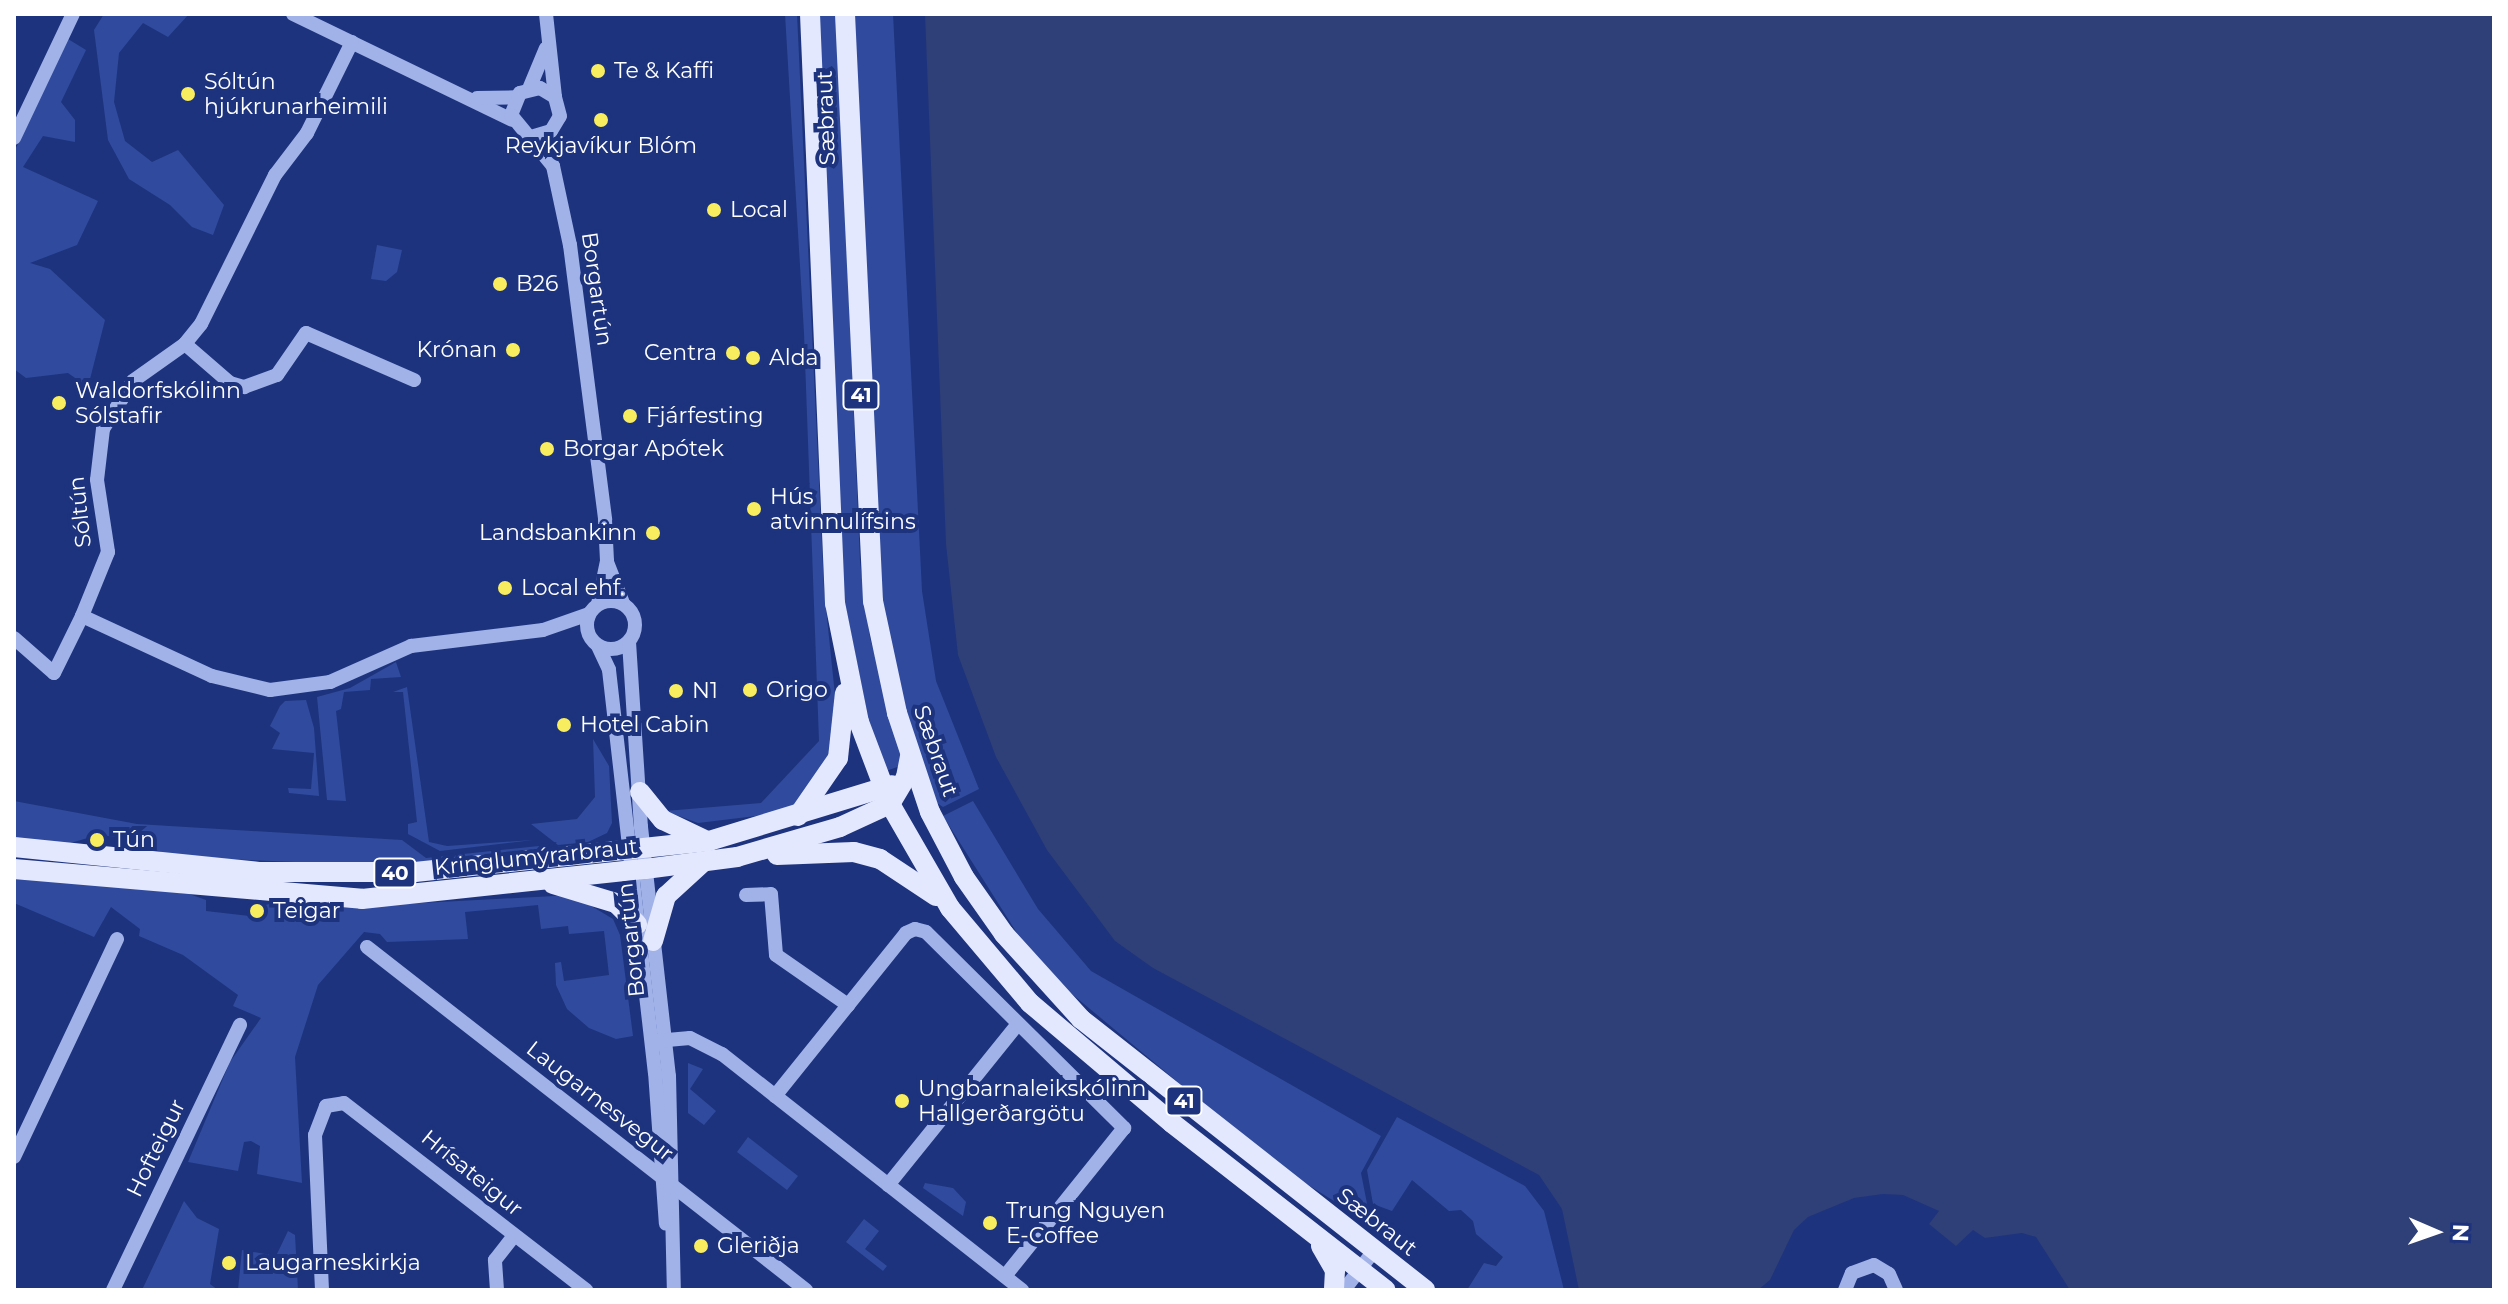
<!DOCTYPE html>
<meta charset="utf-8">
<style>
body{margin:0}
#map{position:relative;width:2508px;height:1304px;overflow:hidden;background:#1d337e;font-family:Montserrat,sans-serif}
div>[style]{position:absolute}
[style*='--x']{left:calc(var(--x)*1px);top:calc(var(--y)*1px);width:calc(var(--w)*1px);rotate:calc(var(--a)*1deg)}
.green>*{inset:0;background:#304b9d}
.water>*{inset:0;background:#2f3f77}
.minor>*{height:14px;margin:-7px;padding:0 7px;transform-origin:7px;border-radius:7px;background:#a1b2e8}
.minor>.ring{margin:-7px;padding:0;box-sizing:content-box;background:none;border:14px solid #a1b2e8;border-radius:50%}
.major>*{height:20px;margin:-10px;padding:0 10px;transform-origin:10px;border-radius:10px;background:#e3e8fe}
.dots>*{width:22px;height:22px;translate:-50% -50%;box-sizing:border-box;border:4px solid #1d337e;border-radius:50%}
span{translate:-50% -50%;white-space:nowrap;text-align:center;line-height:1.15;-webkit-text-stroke:8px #1d337e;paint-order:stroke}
.shield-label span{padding:2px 6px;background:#1d337e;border:2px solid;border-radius:6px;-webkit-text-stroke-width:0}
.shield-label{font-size:20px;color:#fff;font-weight:700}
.poi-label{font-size:22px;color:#fff}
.left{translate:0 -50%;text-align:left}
.right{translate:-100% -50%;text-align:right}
.street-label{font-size:22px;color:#fff}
.frame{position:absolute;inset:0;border:16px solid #fff;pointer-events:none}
.north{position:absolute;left:2396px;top:1192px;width:80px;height:80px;-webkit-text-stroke:6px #1d337e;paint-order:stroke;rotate:92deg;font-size:22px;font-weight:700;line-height:32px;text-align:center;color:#fff}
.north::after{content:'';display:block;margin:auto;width:28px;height:36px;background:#fff;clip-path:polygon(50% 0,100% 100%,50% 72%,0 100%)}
</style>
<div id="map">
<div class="green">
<div style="clip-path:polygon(104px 14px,189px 14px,168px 37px,143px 23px,119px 53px,114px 102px,125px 141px,152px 162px,178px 150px,224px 205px,213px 235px,192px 227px,170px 205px,129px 179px,108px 140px,94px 30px)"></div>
<div style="clip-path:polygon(785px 14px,797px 14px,824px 589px,836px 705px,830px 760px,797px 811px,698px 823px,665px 811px,761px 803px,819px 741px,804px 333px)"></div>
<div style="clip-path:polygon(815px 14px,837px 14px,860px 562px,870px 638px,901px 750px,900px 766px,886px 771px,870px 726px,842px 589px)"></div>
<div style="clip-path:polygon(851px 14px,893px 14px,922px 591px,936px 681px,979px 789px,943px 807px,937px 803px,906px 720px,878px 590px)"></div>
<div style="clip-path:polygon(68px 39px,86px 50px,61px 102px,75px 120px,75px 142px,43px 136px,23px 167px,98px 201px,77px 245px,30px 263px,50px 269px,105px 320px,88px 387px,68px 373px,26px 378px,14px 369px,14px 152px)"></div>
<div style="clip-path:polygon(377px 245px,402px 250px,397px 272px,386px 281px,371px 279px)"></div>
<div style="clip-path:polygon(396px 662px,401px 677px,371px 679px,370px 690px,344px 692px,341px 709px,336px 711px,346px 801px,327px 800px,317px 697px,350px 688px)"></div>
<div style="clip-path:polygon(407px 687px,429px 842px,447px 846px,533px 840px,440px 851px,408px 834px,408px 824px,417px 822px,403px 692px,393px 692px)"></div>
<div style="clip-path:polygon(306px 700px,314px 728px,319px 796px,289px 793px,288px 788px,311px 789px,314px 753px,272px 749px,280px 733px,270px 726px,280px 706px,285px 701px)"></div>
<div style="clip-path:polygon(593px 739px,609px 766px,612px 823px,607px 833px,588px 842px,558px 845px,531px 824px,577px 819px,595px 797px)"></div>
<div style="clip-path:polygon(14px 801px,137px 824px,402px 840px,426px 858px,539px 846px,541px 852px,392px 866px,176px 857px,118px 837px,98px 835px,67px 844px,14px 839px)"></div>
<div style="clip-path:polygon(973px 801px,1038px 909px,1091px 971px,1381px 1136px,1361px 1173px,1371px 1224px,1281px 1168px,1066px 989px,1017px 933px,943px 816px)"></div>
<div style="clip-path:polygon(14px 876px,189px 894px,206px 900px,206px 911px,258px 917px,260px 906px,280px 902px,347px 907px,573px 895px,613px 919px,620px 935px,633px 1036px,616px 1039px,589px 1028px,567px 1009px,556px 985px,555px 963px,561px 962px,564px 981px,609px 975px,604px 931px,569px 934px,568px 926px,541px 929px,538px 905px,465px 912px,468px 939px,387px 942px,380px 934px,364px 932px,318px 985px,295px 1057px,302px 1183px,257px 1174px,260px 1146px,251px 1141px,244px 1142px,238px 1171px,188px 1162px,230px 1062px,261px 1018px,233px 1006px,238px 995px,183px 955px,139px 936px,140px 929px,111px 907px,94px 937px,14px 903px)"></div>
<div style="clip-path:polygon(688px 1063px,703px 1069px,690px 1089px,716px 1111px,704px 1125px,688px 1113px)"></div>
<div style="clip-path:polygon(1397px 1117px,1525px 1186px,1544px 1211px,1564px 1290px,1467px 1290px,1484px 1263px,1496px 1266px,1503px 1257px,1476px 1234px,1473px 1221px,1461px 1210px,1449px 1211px,1412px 1180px,1392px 1211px,1373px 1204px,1367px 1170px)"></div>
<div style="clip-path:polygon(748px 1137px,798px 1176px,787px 1190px,737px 1152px)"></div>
<div style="clip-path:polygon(925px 1183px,953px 1188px,966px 1202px,963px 1216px,923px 1188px)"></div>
<div style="clip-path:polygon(184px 1201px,197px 1218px,219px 1229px,210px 1284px,218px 1290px,142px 1290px)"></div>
<div style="clip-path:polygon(864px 1219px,879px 1231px,865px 1249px,887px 1266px,883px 1271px,846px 1242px)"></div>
<div style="clip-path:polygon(288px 1231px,295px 1235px,298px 1290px,238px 1290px,242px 1250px,276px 1256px)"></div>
</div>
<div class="water">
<div style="clip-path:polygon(925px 14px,2494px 14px,2494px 1290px,2070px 1290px,2036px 1237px,2022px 1233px,1985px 1238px,1973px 1230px,1956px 1246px,1929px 1224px,1939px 1211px,1903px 1195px,1883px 1194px,1854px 1198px,1808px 1217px,1794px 1230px,1770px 1280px,1758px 1290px,1579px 1290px,1562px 1209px,1539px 1175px,1153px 968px,1115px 941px,1047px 850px,996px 757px,958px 655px,946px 544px)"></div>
</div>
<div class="minor">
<div style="--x:293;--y:14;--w:243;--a:25.8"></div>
<div style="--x:546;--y:14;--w:83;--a:83.8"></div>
<div style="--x:352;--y:42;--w:102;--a:116.3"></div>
<div style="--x:307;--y:133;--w:53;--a:127.3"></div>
<div style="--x:275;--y:175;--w:166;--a:116.4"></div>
<div style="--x:201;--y:324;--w:26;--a:129"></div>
<div style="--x:185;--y:344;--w:64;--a:144.6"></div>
<div style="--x:133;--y:381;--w:57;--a:122"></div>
<div style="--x:103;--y:429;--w:51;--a:96.7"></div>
<div style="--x:97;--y:480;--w:73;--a:81.3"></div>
<div style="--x:108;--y:552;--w:69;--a:112.1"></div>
<div style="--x:82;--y:616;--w:143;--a:24.8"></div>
<div style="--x:212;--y:676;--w:60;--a:13.6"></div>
<div style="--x:270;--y:690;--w:61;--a:-7.6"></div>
<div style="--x:330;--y:682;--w:89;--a:-24"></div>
<div style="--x:411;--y:646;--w:133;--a:-6.9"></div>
<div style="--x:543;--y:630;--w:49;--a:-19.2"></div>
<div style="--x:529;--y:89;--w:44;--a:-67.5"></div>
<div style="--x:477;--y:98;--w:39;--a:-1"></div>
<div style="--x:531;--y:137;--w:21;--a:-17"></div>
<div style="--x:551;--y:131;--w:17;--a:-59"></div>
<div style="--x:560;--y:116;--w:20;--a:-105"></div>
<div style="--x:555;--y:97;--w:17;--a:-149"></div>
<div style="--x:540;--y:88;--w:21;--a:166"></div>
<div style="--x:520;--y:93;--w:24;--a:112"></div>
<div style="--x:511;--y:115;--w:66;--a:50.5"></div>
<div style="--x:553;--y:166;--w:81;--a:77.9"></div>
<div style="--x:570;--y:245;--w:277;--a:82.7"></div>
<div style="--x:605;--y:520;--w:41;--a:87.2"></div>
<div style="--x:607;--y:561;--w:44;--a:101.8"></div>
<div style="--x:14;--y:138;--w:137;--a:-64.6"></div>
<div style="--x:185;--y:344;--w:60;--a:40.9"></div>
<div style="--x:230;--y:383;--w:15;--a:16"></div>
<div style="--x:244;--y:387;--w:35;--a:-20"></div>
<div style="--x:277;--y:375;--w:51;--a:-55.4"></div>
<div style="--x:306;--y:333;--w:118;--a:23.5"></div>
<div style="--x:607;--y:562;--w:44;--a:68.7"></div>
<div class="ring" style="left:587px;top:601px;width:34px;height:34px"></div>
<div style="--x:14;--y:638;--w:53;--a:41.2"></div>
<div style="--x:54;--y:673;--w:64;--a:-63.8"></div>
<div style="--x:629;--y:642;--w:185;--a:86.3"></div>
<div style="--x:641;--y:827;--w:251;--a:83.6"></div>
<div style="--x:669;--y:1076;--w:214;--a:88.7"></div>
<div style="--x:598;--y:646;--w:26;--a:65"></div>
<div style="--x:609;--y:670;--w:405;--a:83.5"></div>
<div style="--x:655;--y:1072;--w:152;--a:85.9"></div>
<div style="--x:746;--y:895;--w:25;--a:-2"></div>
<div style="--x:771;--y:894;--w:61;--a:85.3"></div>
<div style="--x:776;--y:955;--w:88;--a:34.8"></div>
<div style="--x:367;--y:947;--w:557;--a:38"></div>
<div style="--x:656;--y:1041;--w:34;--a:-5"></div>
<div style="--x:690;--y:1038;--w:36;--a:27"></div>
<div style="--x:722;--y:1054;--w:382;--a:38.2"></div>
<div style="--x:775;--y:1096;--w:209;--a:-51.2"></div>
<div style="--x:906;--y:933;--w:10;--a:-24"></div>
<div style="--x:915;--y:929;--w:11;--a:15"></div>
<div style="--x:926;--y:932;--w:279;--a:44.7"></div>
<div style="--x:1124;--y:1128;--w:190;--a:128.8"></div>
<div style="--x:14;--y:1157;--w:241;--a:-64.7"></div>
<div style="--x:888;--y:1185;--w:206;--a:-51.1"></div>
<div style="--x:113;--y:1290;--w:294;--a:-64.4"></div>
<div style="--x:322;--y:1290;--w:155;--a:-92.6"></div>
<div style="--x:315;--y:1135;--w:31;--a:-69"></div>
<div style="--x:326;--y:1106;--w:18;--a:-9"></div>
<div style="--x:344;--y:1103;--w:306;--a:37.7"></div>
<div style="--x:497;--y:1290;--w:30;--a:-94"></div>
<div style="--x:495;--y:1260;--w:31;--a:-52"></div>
<div style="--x:1344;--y:1290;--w:43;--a:-52.6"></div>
<div style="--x:1370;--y:1256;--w:9;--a:-13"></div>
<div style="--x:1845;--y:1290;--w:18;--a:-68"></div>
<div style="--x:1852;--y:1273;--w:23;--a:-20"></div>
<div style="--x:1874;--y:1265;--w:17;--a:31"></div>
<div style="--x:1889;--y:1274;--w:17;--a:66"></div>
</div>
<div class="major">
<div style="--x:810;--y:14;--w:590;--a:87.57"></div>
<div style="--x:835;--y:603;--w:121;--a:78.6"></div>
<div style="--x:859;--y:722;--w:88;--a:69.3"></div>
<div style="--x:890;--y:804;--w:120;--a:60"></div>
<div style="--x:950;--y:908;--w:124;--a:49.9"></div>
<div style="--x:1030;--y:1003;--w:186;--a:40.2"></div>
<div style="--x:1172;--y:1123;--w:271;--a:38"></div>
<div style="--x:845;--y:14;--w:588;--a:87.27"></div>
<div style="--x:873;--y:601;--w:115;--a:77.9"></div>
<div style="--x:897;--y:713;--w:104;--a:71.6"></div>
<div style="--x:930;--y:812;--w:73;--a:62.4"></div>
<div style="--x:964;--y:877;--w:70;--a:54.9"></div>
<div style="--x:1004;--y:934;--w:115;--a:47.8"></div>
<div style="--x:1081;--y:1019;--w:438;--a:38.2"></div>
<div style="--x:640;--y:792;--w:36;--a:51"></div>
<div style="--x:663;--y:820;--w:47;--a:25.5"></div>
<div style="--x:798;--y:816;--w:70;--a:-55.4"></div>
<div style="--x:838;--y:758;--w:65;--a:-83.9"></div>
<div style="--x:14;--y:847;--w:246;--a:5.8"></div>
<div style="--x:259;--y:872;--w:156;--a:0"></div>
<div style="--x:415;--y:872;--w:296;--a:-6"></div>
<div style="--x:709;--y:841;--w:191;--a:-17"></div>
<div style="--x:777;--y:855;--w:77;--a:-2.2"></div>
<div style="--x:854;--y:852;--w:27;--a:15"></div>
<div style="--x:880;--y:859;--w:67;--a:33.5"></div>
<div style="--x:14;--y:869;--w:349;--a:4.9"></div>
<div style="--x:362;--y:899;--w:285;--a:-6.1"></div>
<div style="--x:645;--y:869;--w:93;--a:-7.4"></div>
<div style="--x:737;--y:857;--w:107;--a:-16.2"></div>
<div style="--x:840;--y:827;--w:55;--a:-24.7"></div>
<div style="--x:890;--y:804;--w:31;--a:-59"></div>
<div style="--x:906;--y:777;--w:21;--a:-79"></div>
<div style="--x:553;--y:884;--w:66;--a:16.8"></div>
<div style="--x:616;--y:903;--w:30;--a:45"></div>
<div style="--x:653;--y:941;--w:47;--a:-73.9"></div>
<div style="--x:666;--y:896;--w:49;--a:-42.5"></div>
<div style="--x:1321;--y:1246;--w:28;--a:60"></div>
<div style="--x:1335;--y:1270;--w:20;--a:93"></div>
</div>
<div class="dots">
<div style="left:598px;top:71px;background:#f8ec5f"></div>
<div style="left:188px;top:94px;background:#f8ec5f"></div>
<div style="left:601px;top:120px;background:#f8ec5f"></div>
<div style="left:714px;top:210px;background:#f8ec5f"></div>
<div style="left:500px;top:284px;background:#f8ec5f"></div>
<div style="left:513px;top:350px;background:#f8ec5f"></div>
<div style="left:733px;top:353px;background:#f8ec5f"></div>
<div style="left:753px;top:358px;background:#f8ec5f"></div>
<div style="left:59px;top:403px;background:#f8ec5f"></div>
<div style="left:630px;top:416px;background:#f8ec5f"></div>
<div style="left:547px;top:449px;background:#f8ec5f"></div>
<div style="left:754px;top:509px;background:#f8ec5f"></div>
<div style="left:653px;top:533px;background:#f8ec5f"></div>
<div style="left:505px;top:588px;background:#f8ec5f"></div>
<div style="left:750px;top:690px;background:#f8ec5f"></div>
<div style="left:676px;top:691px;background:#f8ec5f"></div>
<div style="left:564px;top:725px;background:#f8ec5f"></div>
<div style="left:97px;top:840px;background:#f8ec5f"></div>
<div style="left:257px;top:911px;background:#f8ec5f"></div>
<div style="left:902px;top:1101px;background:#f8ec5f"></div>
<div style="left:990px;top:1223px;background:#f8ec5f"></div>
<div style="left:701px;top:1246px;background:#f8ec5f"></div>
<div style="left:229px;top:1263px;background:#f8ec5f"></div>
</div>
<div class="shield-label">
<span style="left:861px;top:395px">41</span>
<span style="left:395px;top:873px">40</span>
<span style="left:1184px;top:1101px">41</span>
</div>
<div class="poi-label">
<span class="left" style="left:614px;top:71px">Te &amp; Kaffi</span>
<span class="left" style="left:204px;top:94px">Sóltún<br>hjúkrunarheimili</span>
<span style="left:601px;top:146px">Reykjavíkur Blóm</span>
<span class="left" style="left:730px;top:210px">Local</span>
<span class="left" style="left:516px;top:284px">B26</span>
<span class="right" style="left:497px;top:350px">Krónan</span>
<span class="right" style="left:717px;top:353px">Centra</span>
<span class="left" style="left:769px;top:358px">Alda</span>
<span class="left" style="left:75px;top:403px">Waldorfskólinn<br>Sólstafir</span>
<span class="left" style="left:646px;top:416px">Fjárfesting</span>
<span class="left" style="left:563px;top:449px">Borgar Apótek</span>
<span class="left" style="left:770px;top:509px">Hús<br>atvinnulífsins</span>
<span class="right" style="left:637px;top:533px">Landsbankinn</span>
<span class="left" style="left:521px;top:588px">Local ehf.</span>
<span class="left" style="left:766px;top:690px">Origo</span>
<span class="left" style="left:692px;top:691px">N1</span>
<span class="left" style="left:580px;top:725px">Hotel Cabin</span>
<span class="left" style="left:113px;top:840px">Tún</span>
<span class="left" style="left:273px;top:911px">Teigar</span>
<span class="left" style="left:918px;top:1101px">Ungbarnaleikskólinn<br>Hallgerðargötu</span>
<span class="left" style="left:1006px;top:1223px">Trung Nguyen<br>E-Coffee</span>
<span class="left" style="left:717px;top:1246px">Gleriðja</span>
<span class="left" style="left:245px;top:1263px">Laugarneskirkja</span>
</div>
<div class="street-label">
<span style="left:826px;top:118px;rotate:-92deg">Sæbraut</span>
<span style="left:597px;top:289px;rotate:82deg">Borgartún</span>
<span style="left:80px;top:512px;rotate:-96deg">Sóltún</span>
<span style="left:936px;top:751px;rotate:71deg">Sæbraut</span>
<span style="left:536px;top:857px;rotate:-6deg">Kringlumýrarbraut</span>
<span style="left:631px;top:940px;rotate:-96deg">Borgartún</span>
<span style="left:600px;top:1101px;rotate:38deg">Laugarnesvegur</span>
<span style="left:156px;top:1148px;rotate:-64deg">Hofteigur</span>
<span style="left:472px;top:1173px;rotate:39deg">Hrísateigur</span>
<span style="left:1377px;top:1222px;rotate:38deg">Sæbraut</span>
</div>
<div class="frame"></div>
<div class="north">N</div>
</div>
